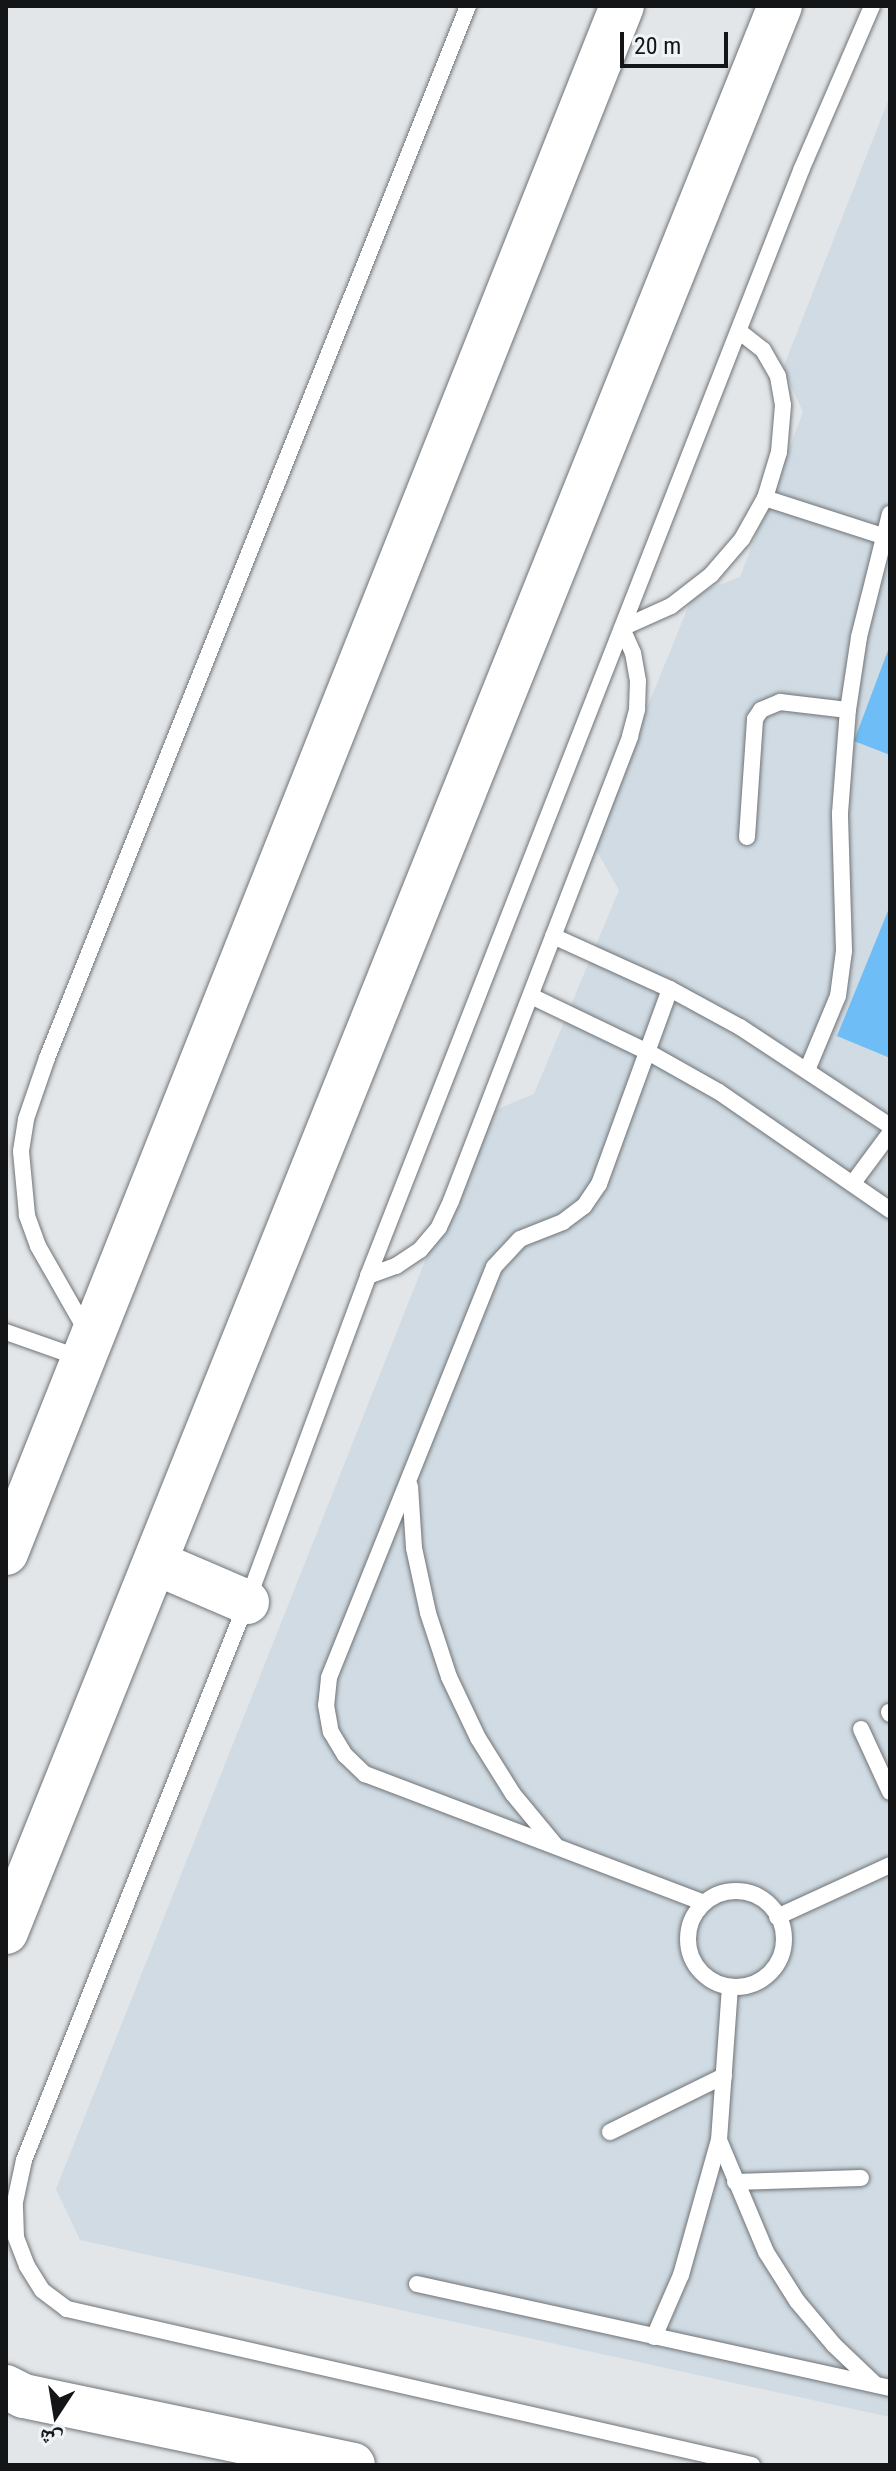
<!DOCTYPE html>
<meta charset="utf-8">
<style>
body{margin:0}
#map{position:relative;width:896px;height:2471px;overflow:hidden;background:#e2e6e9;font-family:"Roboto Condensed","Noto Naskh Arabic",sans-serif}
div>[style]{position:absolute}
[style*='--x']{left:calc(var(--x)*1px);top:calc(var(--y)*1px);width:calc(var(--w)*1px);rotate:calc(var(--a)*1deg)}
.built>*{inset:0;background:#d0dbe3}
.building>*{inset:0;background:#6fbdf6}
.roads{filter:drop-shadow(0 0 2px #707477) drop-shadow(0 0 2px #707477)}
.lane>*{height:16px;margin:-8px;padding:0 8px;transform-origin:8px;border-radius:8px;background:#fff}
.lane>.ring{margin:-8px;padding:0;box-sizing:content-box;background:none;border:16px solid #fff;border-radius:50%}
.secondary>*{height:44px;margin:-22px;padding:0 22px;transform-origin:22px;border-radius:22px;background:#fff}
.primary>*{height:44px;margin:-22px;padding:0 22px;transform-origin:22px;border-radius:22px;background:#fff}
span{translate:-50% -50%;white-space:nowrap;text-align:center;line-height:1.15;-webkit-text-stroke:8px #eff3f6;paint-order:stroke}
.frame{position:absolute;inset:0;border:8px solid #131516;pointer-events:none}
.north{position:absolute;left:16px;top:2375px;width:80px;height:80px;-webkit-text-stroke:6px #eff3f6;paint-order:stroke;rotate:192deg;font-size:22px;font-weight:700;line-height:32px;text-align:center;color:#131516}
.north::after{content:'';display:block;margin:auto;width:28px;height:36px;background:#131516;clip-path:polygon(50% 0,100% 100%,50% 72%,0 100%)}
.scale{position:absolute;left:620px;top:32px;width:108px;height:36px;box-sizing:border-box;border:4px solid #131516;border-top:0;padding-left:10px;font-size:24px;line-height:28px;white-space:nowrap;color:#131516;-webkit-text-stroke:6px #eff3f6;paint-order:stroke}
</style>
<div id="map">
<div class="built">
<div style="clip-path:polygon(890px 96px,890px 2417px,80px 2240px,56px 2189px,483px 1115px,534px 1094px,619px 890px,592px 843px,693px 595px,740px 577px,803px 412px,783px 368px)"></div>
</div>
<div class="building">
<div style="clip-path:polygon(890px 645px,890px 755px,854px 741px)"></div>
<div style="clip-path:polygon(890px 906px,890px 1058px,837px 1036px)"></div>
</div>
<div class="roads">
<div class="lane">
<div style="--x:765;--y:498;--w:124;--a:17.9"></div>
<div style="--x:747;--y:837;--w:118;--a:-86.1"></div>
<div style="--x:755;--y:719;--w:11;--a:-56"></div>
<div style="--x:761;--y:710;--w:21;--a:-23"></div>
<div style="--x:780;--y:702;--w:68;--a:6.7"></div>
<div style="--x:553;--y:936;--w:128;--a:24.4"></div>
<div style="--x:670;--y:989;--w:80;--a:28.5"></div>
<div style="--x:740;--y:1027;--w:180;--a:33.4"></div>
<div style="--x:670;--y:989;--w:208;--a:110"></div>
<div style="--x:599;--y:1184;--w:27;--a:124"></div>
<div style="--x:584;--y:1206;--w:26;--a:143"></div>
<div style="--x:563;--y:1222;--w:46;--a:158.4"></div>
<div style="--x:520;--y:1239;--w:38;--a:133"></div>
<div style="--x:494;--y:1267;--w:443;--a:111.9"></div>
<div style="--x:329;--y:1678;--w:27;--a:96"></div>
<div style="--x:326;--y:1705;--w:27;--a:80"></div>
<div style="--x:331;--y:1732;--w:27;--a:59"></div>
<div style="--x:345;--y:1755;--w:28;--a:44"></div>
<div style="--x:365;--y:1774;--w:363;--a:20.8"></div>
<div style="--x:531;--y:996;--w:130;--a:25.6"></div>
<div style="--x:648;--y:1052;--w:81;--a:29.4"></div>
<div style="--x:719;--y:1092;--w:208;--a:34.6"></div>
<div style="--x:808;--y:1068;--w:78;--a:-67.4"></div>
<div style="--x:838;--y:996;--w:45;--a:-82.4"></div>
<div style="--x:844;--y:951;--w:138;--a:-91.7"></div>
<div style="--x:840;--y:813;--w:103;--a:-85.6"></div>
<div style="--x:848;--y:710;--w:74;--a:-81.4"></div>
<div style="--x:859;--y:637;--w:127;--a:-75.9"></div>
<div style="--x:853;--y:1183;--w:62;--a:-53.5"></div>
<div style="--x:368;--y:1276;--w:30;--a:-20"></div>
<div style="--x:396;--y:1266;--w:29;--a:-34"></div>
<div style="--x:420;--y:1250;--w:30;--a:-50"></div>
<div style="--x:439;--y:1227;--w:29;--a:-65"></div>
<div style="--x:451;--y:1201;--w:498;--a:-68.9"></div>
<div style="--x:630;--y:736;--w:28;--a:-75"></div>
<div style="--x:637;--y:709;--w:28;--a:-88"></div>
<div style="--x:638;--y:681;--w:28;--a:-100"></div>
<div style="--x:633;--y:653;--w:27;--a:-114"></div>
<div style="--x:622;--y:628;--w:54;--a:-24.2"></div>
<div style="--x:671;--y:606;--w:51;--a:-37.8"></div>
<div style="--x:711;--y:575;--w:48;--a:-49.3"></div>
<div style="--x:742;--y:539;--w:47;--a:-60.7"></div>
<div style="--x:765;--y:498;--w:48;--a:-73.1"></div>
<div style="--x:779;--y:452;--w:47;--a:-85.1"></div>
<div style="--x:783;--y:405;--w:29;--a:-100"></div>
<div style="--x:778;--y:376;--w:30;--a:-120"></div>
<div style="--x:763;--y:350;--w:31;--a:-142"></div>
<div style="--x:6;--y:1332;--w:78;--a:19.4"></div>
<div style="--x:87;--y:1332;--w:99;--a:-119.7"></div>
<div style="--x:38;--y:1246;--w:33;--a:-110"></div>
<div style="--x:27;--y:1215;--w:64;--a:-95.4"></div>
<div style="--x:21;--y:1151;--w:32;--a:-81"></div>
<div style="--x:26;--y:1119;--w:65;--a:-71"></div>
<div style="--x:47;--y:1058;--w:1133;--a:-68.19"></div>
<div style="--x:410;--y:1486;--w:62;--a:86.3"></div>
<div style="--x:414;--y:1548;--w:66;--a:77.8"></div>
<div style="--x:428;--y:1613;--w:67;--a:71.8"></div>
<div style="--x:449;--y:1677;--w:68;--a:64.6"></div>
<div style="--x:478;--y:1738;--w:66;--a:58"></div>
<div style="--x:513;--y:1794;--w:67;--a:50.4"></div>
<div style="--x:889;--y:1712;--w:2;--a:63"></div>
<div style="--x:861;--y:1729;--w:69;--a:65.3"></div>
<div class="ring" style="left:688px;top:1891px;width:80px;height:80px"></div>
<div style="--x:777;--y:1917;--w:124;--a:-24.7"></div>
<div style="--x:610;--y:2132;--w:127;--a:-26.2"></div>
<div style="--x:719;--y:2140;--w:121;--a:67.2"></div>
<div style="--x:766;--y:2252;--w:58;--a:57.7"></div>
<div style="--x:797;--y:2301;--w:57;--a:49.9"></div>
<div style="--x:834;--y:2345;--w:57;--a:43.6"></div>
<div style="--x:735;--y:2182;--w:126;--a:-1.8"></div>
<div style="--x:417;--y:2284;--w:484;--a:12.4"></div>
<div style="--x:654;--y:2337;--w:68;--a:-66.5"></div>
<div style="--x:681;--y:2275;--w:140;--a:-74.3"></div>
<div style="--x:719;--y:2140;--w:153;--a:-85.9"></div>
<div style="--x:752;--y:2465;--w:703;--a:-167.17"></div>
<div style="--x:67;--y:2309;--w:31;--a:-143"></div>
<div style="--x:42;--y:2290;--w:28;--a:-122"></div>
<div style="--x:27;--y:2266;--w:31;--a:-111"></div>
<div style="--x:16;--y:2237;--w:35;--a:-92"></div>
<div style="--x:15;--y:2202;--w:43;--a:-77.9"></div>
<div style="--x:24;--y:2160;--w:601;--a:-68.22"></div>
<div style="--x:247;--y:1602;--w:348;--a:-69.6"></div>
<div style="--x:368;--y:1276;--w:1190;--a:-68.61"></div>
<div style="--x:802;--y:168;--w:176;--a:-66.6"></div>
</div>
<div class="secondary">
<div style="--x:6;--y:2387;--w:20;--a:27"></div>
<div style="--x:24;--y:2396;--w:336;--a:11.8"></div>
</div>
<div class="primary">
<div style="--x:6;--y:1553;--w:1665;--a:-68.29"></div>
<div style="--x:156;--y:1563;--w:99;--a:23.2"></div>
<div style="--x:6;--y:1932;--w:2076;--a:-68.11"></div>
</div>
</div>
<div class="frame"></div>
<div class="north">ش</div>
<div class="scale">20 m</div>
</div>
